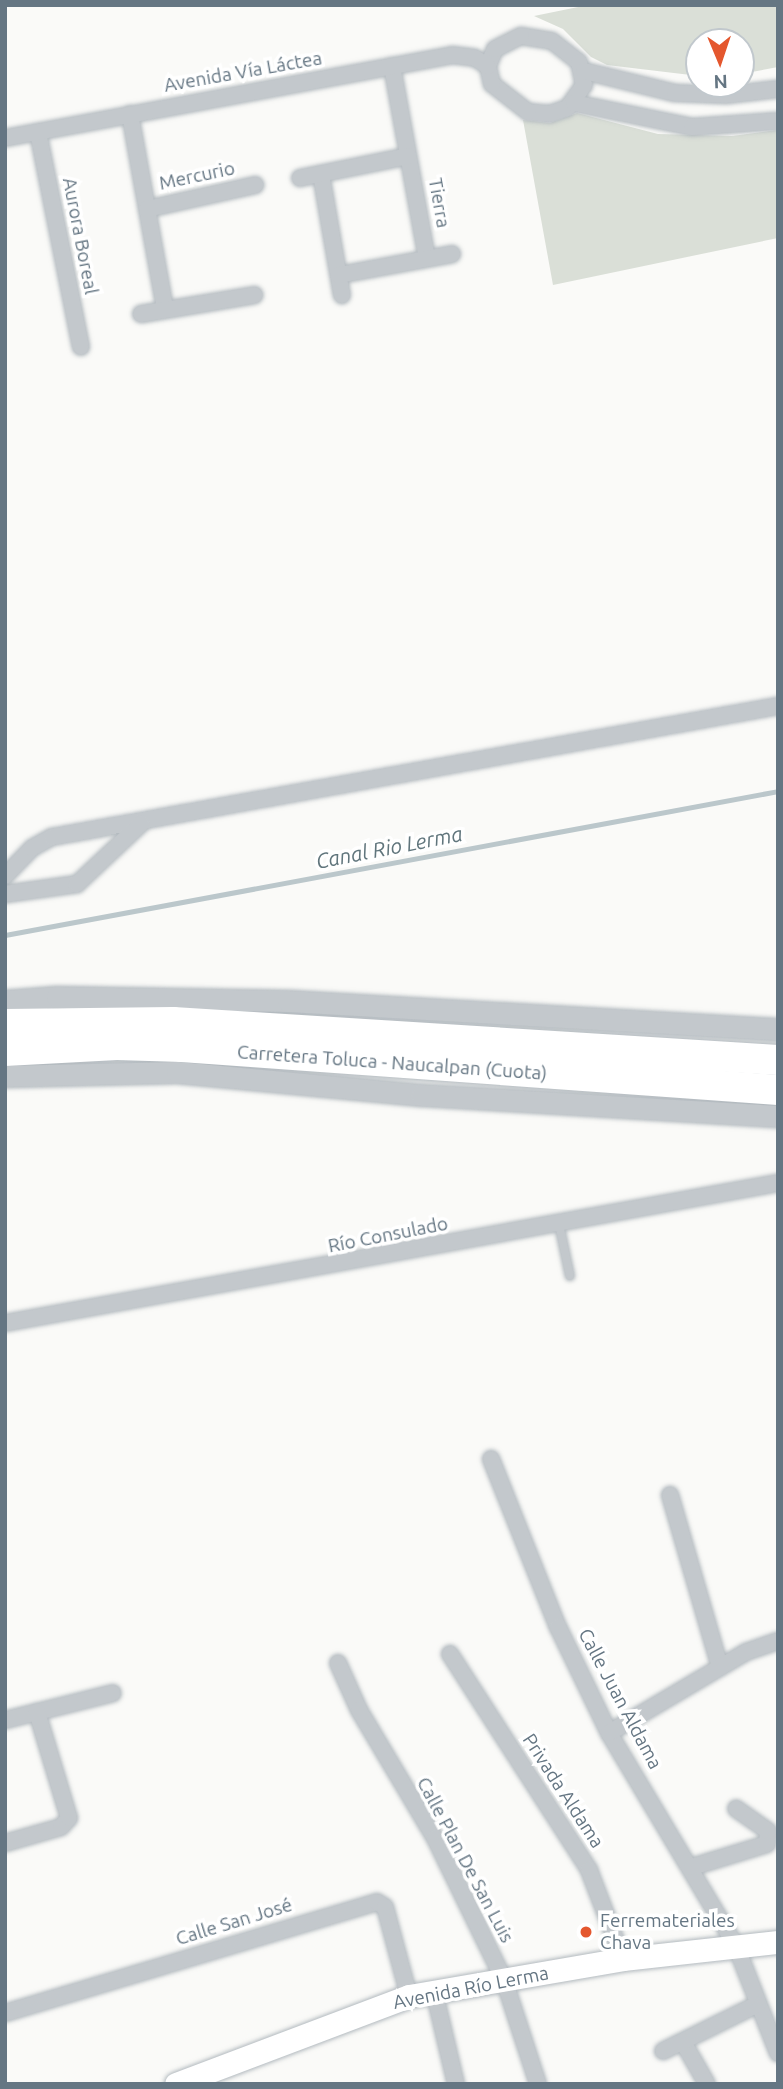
<!DOCTYPE html>
<meta charset="utf-8">
<style>
body{margin:0}
#map{position:relative;width:783px;height:2089px;overflow:hidden;background:#fafaf8;font-family:Ubuntu,sans-serif}
div>[style]{position:absolute}
[style*='--x']{left:calc(var(--x)*1px);top:calc(var(--y)*1px);width:calc(var(--w)*1px);rotate:calc(var(--a)*1deg)}
.green>*{inset:0;background:#dadfd7}
.stream>*{height:5px;margin:-2.5px;padding:0 2.5px;transform-origin:2.5px;border-radius:2.5px;background:#bbc7cb}
.roads{filter:drop-shadow(0 0 2px #b3babf) drop-shadow(0 0 2px #b3babf)}
.service>*{height:8px;margin:-4px;padding:0 4px;transform-origin:4px;border-radius:4px;background:#c3c8cc}
.minor>*{height:16px;margin:-8px;padding:0 8px;transform-origin:8px;border-radius:8px;background:#c3c8cc}
.tertiary>*{height:21px;margin:-10.5px;padding:0 10.5px;transform-origin:10.5px;border-radius:10.5px;background:#c3c8cc}
.secondary>*{height:23px;margin:-11.5px;padding:0 11.5px;transform-origin:11.5px;border-radius:11.5px;background:#fff}
.motorway>*{height:30px;margin:-15px;padding:0 15px;transform-origin:15px;border-radius:15px;background:#fff}
.dots>*{width:19px;height:19px;translate:-50% -50%;box-sizing:border-box;border:4px solid #fff;border-radius:50%}
span{translate:-50% -50%;white-space:nowrap;text-align:center;line-height:1.15;-webkit-text-stroke:7px #fff;paint-order:stroke}
.street-label{font-size:19px;color:#657683}
.poi-label{font-size:19px;color:#657683}
.left{translate:0 -50%;text-align:left}
.water-label{font-size:21px;color:#60757c;font-style:italic}
.frame{position:absolute;inset:0;border:7px solid #657683;pointer-events:none}
.north{position:absolute;left:685px;top:28px;width:70px;height:70px;box-sizing:border-box;background:#fff;border:2px solid #c1c8cd;border-radius:50%;rotate:178deg;font-size:19px;font-weight:700;line-height:28px;text-align:center;color:#657683}
.north::after{content:'';display:block;margin:auto;width:24px;height:32px;background:#e4572e;clip-path:polygon(50% 0,100% 100%,50% 72%,0 100%)}
</style>
<div id="map">
<div class="green">
<div style="clip-path:polygon(588px 5px,778px 5px,778px 67px,741px 74px,741px 42px,699px 42px,699px 76px,607px 65px,591px 57px,563px 29px,534px 16px)"></div>
<div style="clip-path:polygon(577px 113px,658px 134px,732px 136px,778px 130px,778px 238px,553px 285px,523px 120px,550px 123px)"></div>
</div>
<div class="stream">
<div style="--x:5;--y:935;--w:786;--a:-10.55"></div>
</div>
<div class="roads">
<div class="service">
<div style="--x:559;--y:1224;--w:53;--a:78.1"></div>
</div>
<div class="minor">
<div style="--x:521;--y:36;--w:31;--a:9"></div>
<div style="--x:552;--y:41;--w:34;--a:38"></div>
<div style="--x:579;--y:62;--w:24;--a:78"></div>
<div style="--x:584;--y:85;--w:29;--a:126"></div>
<div style="--x:567;--y:108;--w:18;--a:161"></div>
<div style="--x:550;--y:114;--w:22;--a:-175"></div>
<div style="--x:528;--y:112;--w:46;--a:-142.1"></div>
<div style="--x:492;--y:84;--w:18;--a:-103"></div>
<div style="--x:488;--y:66;--w:18;--a:-68"></div>
<div style="--x:495;--y:49;--w:29;--a:-27"></div>
<div style="--x:392;--y:66;--w:195;--a:79.7"></div>
<div style="--x:584;--y:71;--w:94;--a:13.6"></div>
<div style="--x:675;--y:93;--w:51;--a:2.2"></div>
<div style="--x:726;--y:95;--w:52;--a:-6.6"></div>
<div style="--x:574;--y:103;--w:120;--a:11.5"></div>
<div style="--x:692;--y:127;--w:86;--a:-4"></div>
<div style="--x:130;--y:114;--w:198;--a:79.8"></div>
<div style="--x:38;--y:132;--w:219;--a:78.7"></div>
<div style="--x:5;--y:138;--w:455;--a:-10.5"></div>
<div style="--x:452;--y:55;--w:23;--a:7"></div>
<div style="--x:475;--y:58;--w:15;--a:32"></div>
<div style="--x:321;--y:174;--w:123;--a:80.2"></div>
<div style="--x:300;--y:178;--w:110;--a:-11.5"></div>
<div style="--x:147;--y:209;--w:111;--a:-12.5"></div>
<div style="--x:339;--y:275;--w:115;--a:-10.5"></div>
<div style="--x:141;--y:314;--w:115;--a:-9.5"></div>
<div style="--x:5;--y:876;--w:39;--a:-46"></div>
<div style="--x:32;--y:848;--w:23;--a:-29"></div>
<div style="--x:52;--y:837;--w:738;--a:-10.23"></div>
<div style="--x:5;--y:894;--w:73;--a:-7.9"></div>
<div style="--x:77;--y:884;--w:88;--a:-43.2"></div>
<div style="--x:5;--y:1323;--w:786;--a:-10.27"></div>
<div style="--x:491;--y:1459;--w:181;--a:68.3"></div>
<div style="--x:558;--y:1627;--w:118;--a:64.3"></div>
<div style="--x:609;--y:1733;--w:248;--a:59.2"></div>
<div style="--x:736;--y:1946;--w:115;--a:68.6"></div>
<div style="--x:670;--y:1495;--w:179;--a:73.8"></div>
<div style="--x:450;--y:1654;--w:257;--a:57.2"></div>
<div style="--x:589;--y:1870;--w:95;--a:69.1"></div>
<div style="--x:338;--y:1663;--w:51;--a:65.9"></div>
<div style="--x:359;--y:1710;--w:149;--a:59.3"></div>
<div style="--x:435;--y:1838;--w:158;--a:64.1"></div>
<div style="--x:504;--y:1980;--w:109;--a:71.9"></div>
<div style="--x:5;--y:1720;--w:111;--a:-14"></div>
<div style="--x:609;--y:1733;--w:159;--a:-30.6"></div>
<div style="--x:746;--y:1652;--w:34;--a:-19"></div>
<div style="--x:5;--y:1843;--w:58;--a:-15.9"></div>
<div style="--x:61;--y:1827;--w:12;--a:-48"></div>
<div style="--x:69;--y:1818;--w:111;--a:-106.8"></div>
<div style="--x:692;--y:1867;--w:78;--a:-17"></div>
<div style="--x:767;--y:1844;--w:13;--a:-86"></div>
<div style="--x:768;--y:1831;--w:39;--a:-145"></div>
<div style="--x:434;--y:1991;--w:96;--a:76.7"></div>
<div style="--x:5;--y:2013;--w:388;--a:-16.6"></div>
<div style="--x:377;--y:1902;--w:9;--a:32"></div>
<div style="--x:385;--y:1907;--w:92;--a:74.9"></div>
<div style="--x:683;--y:2042;--w:48;--a:60.3"></div>
<div style="--x:663;--y:2051;--w:106;--a:-26.3"></div>
</div>
<div class="tertiary">
<div style="--x:5;--y:1001;--w:52;--a:-4.4"></div>
<div style="--x:57;--y:997;--w:231;--a:1"></div>
<div style="--x:288;--y:1001;--w:491;--a:3.3"></div>
<div style="--x:5;--y:1076;--w:172;--a:-1.3"></div>
<div style="--x:177;--y:1072;--w:246;--a:5.4"></div>
<div style="--x:422;--y:1095;--w:357;--a:3.4"></div>
</div>
<div class="secondary">
<div style="--x:176;--y:2084;--w:249;--a:-20.7"></div>
<div style="--x:409;--y:1996;--w:217;--a:-9.8"></div>
<div style="--x:623;--y:1959;--w:156;--a:-6.3"></div>
</div>
<div class="motorway">
<div style="--x:5;--y:1024;--w:168;--a:-0.7"></div>
<div style="--x:173;--y:1022;--w:606;--a:3.59"></div>
<div style="--x:5;--y:1051;--w:112;--a:-3.1"></div>
<div style="--x:117;--y:1045;--w:65;--a:1.8"></div>
<div style="--x:182;--y:1047;--w:598;--a:4.13"></div>
</div>
</div>
<div class="dots">
<div style="left:586px;top:1932px;background:#e4572e"></div>
</div>
<div class="street-label">
<span style="left:243px;top:72px;rotate:-10deg">Avenida Vía Láctea</span>
<span style="left:197px;top:176px;rotate:-12deg">Mercurio</span>
<span style="left:439px;top:203px;rotate:80deg">Tierra</span>
<span style="left:80px;top:236px;rotate:79deg">Aurora Boreal</span>
<span style="left:392px;top:1063px;rotate:4deg">Carretera Toluca - Naucalpan (Cuota)</span>
<span style="left:388px;top:1235px;rotate:-11deg">Río Consulado</span>
<span style="left:620px;top:1699px;rotate:62deg">Calle Juan Aldama</span>
<span style="left:563px;top:1791px;rotate:57deg">Privada Aldama</span>
<span style="left:465px;top:1860px;rotate:62deg">Calle Plan De San Luis</span>
<span style="left:234px;top:1922px;rotate:-17deg">Calle San José</span>
<span style="left:471px;top:1988px;rotate:-11deg">Avenida Río Lerma</span>
</div>
<div class="poi-label">
<span class="left" style="left:600px;top:1932px">Ferremateriales<br>Chava</span>
</div>
<div class="water-label">
<span style="left:389px;top:847px;rotate:-11deg">Canal Rio Lerma</span>
</div>
<div class="frame"></div>
<div class="north">N</div>
</div>
